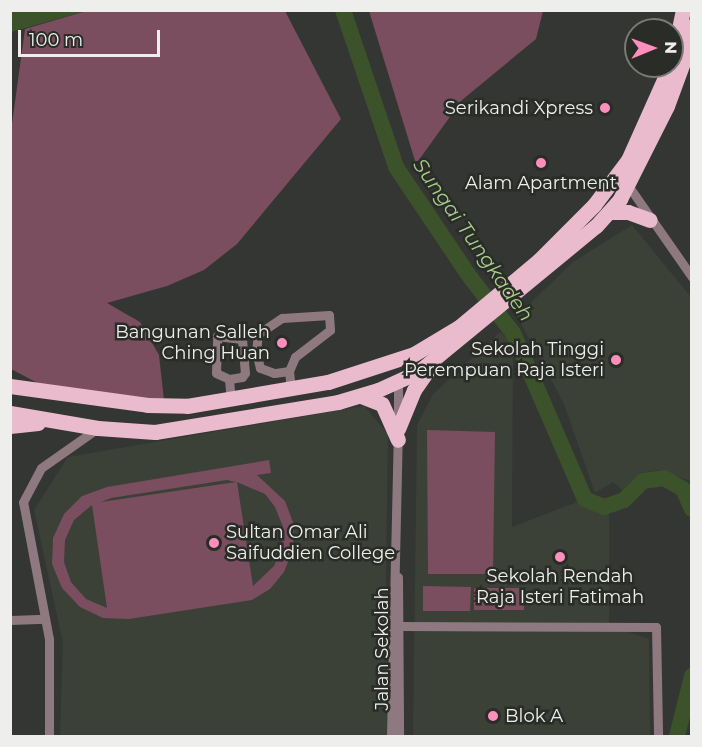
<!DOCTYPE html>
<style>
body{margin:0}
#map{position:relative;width:702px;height:747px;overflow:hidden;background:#333632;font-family:Montserrat,sans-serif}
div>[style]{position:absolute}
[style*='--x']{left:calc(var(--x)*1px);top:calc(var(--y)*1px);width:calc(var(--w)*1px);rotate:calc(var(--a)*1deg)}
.built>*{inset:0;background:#3b4137}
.green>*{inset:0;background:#7a4d5f}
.water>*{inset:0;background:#3c522b}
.river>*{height:16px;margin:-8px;padding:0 8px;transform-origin:8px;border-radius:8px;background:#3c522b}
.minor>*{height:9px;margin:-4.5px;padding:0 4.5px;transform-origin:4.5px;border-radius:4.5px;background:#8f7981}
.primary>*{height:15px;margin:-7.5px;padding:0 7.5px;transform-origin:7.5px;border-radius:7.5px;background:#e9bbcc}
.dots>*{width:16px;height:16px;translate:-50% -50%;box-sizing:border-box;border:3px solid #2a2c28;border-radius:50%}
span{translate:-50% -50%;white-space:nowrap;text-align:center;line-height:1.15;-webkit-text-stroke:5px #2a2c28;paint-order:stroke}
.poi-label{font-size:18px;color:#eeefec}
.right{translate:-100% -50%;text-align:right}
.left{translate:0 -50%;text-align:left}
.street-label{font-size:18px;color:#eeefec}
.water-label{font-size:20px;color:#a6cc8a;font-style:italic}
.frame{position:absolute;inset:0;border:12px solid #eeefec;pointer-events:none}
.north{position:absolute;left:624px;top:18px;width:60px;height:60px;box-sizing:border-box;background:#2a2c28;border:2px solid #787a76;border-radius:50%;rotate:89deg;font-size:16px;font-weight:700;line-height:24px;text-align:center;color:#eeefec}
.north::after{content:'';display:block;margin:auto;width:21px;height:27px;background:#fe8ebc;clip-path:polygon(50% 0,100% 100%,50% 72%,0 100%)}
.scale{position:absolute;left:18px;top:30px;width:142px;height:27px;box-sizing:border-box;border:3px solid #eeefec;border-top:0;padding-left:8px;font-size:18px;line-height:21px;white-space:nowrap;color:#eeefec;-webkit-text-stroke:4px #2a2c28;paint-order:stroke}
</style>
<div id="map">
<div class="built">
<div style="clip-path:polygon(632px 225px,691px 297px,691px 481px,660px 470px,640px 473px,622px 490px,613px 482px,595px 493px,564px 404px,517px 316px,573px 262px)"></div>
<div style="clip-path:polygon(500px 332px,513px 344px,512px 527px,582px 500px,609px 513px,609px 625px,649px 639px,650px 736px,413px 736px,417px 425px,433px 394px)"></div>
<div style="clip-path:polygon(364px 406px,388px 434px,386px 576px,393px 736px,60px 736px,63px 643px,34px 510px,68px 457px)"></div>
</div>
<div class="green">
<div style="clip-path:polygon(86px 11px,285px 11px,341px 119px,237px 244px,204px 270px,167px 286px,107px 303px,140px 322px,159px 355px,164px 400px,47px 388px,11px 369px,10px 138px,25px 29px)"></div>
<div style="clip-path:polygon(369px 11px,369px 10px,543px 11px,536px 39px,462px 100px,416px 164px)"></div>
<div style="clip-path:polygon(427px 430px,495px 432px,493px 574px,428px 574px)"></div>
<div style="clip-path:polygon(evenodd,269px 460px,271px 473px,257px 475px,285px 501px,294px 525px,293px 549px,284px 572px,270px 589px,252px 600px,129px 619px,103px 618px,80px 607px,62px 588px,52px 564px,53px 538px,64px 514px,82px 496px,107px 487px,269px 460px,227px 480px,236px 482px,101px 502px,111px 498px,227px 480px,269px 460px,237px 482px,265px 494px,275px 507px,283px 527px,282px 546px,274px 566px,253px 586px,237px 482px,269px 460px,92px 505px,107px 608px,86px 599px,71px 582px,64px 562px,65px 540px,74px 520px,92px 505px)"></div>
<div style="clip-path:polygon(423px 586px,471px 587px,470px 611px,423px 611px)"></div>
<div style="clip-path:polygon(474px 588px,524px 588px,524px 610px,474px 610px)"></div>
</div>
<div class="water">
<div style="clip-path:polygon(11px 10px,86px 10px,86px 11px,11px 32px)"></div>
</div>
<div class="river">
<div style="--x:343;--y:10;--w:166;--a:71.3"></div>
<div style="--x:396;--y:167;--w:133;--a:56.1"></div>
<div style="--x:470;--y:277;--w:71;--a:52.5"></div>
<div style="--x:513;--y:333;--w:181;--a:66.6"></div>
<div style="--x:585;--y:499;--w:21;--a:23"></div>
<div style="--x:604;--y:507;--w:21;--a:-19"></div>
<div style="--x:624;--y:500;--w:27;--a:-45"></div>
<div style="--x:643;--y:481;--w:21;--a:-8"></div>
<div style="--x:664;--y:478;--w:22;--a:30"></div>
<div style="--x:683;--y:489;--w:22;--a:66"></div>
<div style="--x:677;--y:736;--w:62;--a:-76"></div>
</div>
<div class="minor">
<div style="--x:625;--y:181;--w:117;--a:55.1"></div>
<div style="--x:289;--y:371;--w:15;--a:172"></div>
<div style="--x:274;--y:373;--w:15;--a:-160"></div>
<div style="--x:260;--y:368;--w:16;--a:-104"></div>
<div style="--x:256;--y:352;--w:18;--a:-84"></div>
<div style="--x:258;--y:334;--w:29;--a:-34"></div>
<div style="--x:282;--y:318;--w:47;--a:-3.7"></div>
<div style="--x:329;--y:315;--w:15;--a:86"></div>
<div style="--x:330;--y:330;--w:44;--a:142.4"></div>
<div style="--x:295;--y:357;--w:15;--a:113"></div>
<div style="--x:289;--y:371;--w:18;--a:84"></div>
<div style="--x:229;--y:379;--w:14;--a:-155"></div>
<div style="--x:216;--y:373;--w:37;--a:-88"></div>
<div style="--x:217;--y:336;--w:25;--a:7"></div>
<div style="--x:242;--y:339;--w:34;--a:85"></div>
<div style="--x:245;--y:373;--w:5;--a:127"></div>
<div style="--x:242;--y:377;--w:13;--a:171"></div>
<div style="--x:229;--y:379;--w:21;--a:85"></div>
<div style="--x:398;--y:381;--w:38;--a:90"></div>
<div style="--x:398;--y:577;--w:159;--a:89.6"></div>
<div style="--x:10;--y:620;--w:35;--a:-2"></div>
<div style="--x:399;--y:626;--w:257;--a:0.2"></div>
<div style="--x:656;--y:627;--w:109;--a:88.9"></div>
<div style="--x:49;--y:736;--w:97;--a:-90"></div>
<div style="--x:49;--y:639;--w:139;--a:-100.7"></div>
<div style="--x:23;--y:502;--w:38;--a:-62"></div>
<div style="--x:41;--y:468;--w:70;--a:-35.1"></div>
<div style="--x:391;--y:736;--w:300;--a:-88.7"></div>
</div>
<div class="primary">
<div style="--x:672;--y:62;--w:53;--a:-78.1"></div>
<div style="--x:610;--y:212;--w:18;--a:0"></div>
<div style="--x:628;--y:212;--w:23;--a:20"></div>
<div style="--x:10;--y:386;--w:139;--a:7.8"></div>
<div style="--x:148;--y:405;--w:39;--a:1"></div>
<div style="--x:187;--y:406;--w:143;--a:-9.7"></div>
<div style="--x:328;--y:382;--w:90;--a:-18"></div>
<div style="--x:414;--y:354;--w:52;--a:-31"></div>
<div style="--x:459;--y:327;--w:104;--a:-39.9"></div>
<div style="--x:539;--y:260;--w:78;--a:-45"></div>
<div style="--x:594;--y:205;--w:56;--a:-52.9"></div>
<div style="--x:628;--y:160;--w:103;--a:-65.9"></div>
<div style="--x:361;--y:396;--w:22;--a:21"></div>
<div style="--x:382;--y:404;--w:39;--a:66"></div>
<div style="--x:10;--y:413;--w:89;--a:9.7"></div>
<div style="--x:98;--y:428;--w:57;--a:4"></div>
<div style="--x:155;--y:432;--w:185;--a:-9.3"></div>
<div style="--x:338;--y:402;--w:42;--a:-16.7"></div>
<div style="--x:378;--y:390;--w:44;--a:-24.2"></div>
<div style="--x:418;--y:372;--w:230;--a:-39.4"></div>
<div style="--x:596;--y:226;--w:36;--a:-48"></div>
<div style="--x:620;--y:199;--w:104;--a:-63.2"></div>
<div style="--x:667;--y:106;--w:52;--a:-69.8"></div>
<div style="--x:685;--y:57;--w:32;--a:-77"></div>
<div style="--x:10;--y:426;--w:28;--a:-6"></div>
<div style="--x:398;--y:429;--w:42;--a:-67.7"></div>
<div style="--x:414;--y:390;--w:28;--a:-55"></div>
</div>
<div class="dots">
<div style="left:605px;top:108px;background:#fe8ebc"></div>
<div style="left:541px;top:163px;background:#fe8ebc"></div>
<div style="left:282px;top:343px;background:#fe8ebc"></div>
<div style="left:616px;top:360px;background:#fe8ebc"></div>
<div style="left:214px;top:543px;background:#fe8ebc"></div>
<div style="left:560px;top:557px;background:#fe8ebc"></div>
<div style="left:493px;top:716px;background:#fe8ebc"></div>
</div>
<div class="poi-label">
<span class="right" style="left:593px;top:108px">Serikandi Xpress</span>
<span style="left:541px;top:183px">Alam Apartment</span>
<span class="right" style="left:270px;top:343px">Bangunan Salleh<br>Ching Huan</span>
<span class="right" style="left:604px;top:360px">Sekolah Tinggi<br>Perempuan Raja Isteri</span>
<span class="left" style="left:226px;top:543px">Sultan Omar Ali<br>Saifuddien College</span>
<span style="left:560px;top:587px">Sekolah Rendah<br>Raja Isteri Fatimah</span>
<span class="left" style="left:505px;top:716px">Blok A</span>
</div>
<div class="street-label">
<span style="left:382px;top:649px;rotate:-90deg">Jalan Sekolah</span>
</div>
<div class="water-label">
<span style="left:473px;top:240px;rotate:55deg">Sungai Tungkadeh</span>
</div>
<div class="frame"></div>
<div class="north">N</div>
<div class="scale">100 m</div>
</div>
